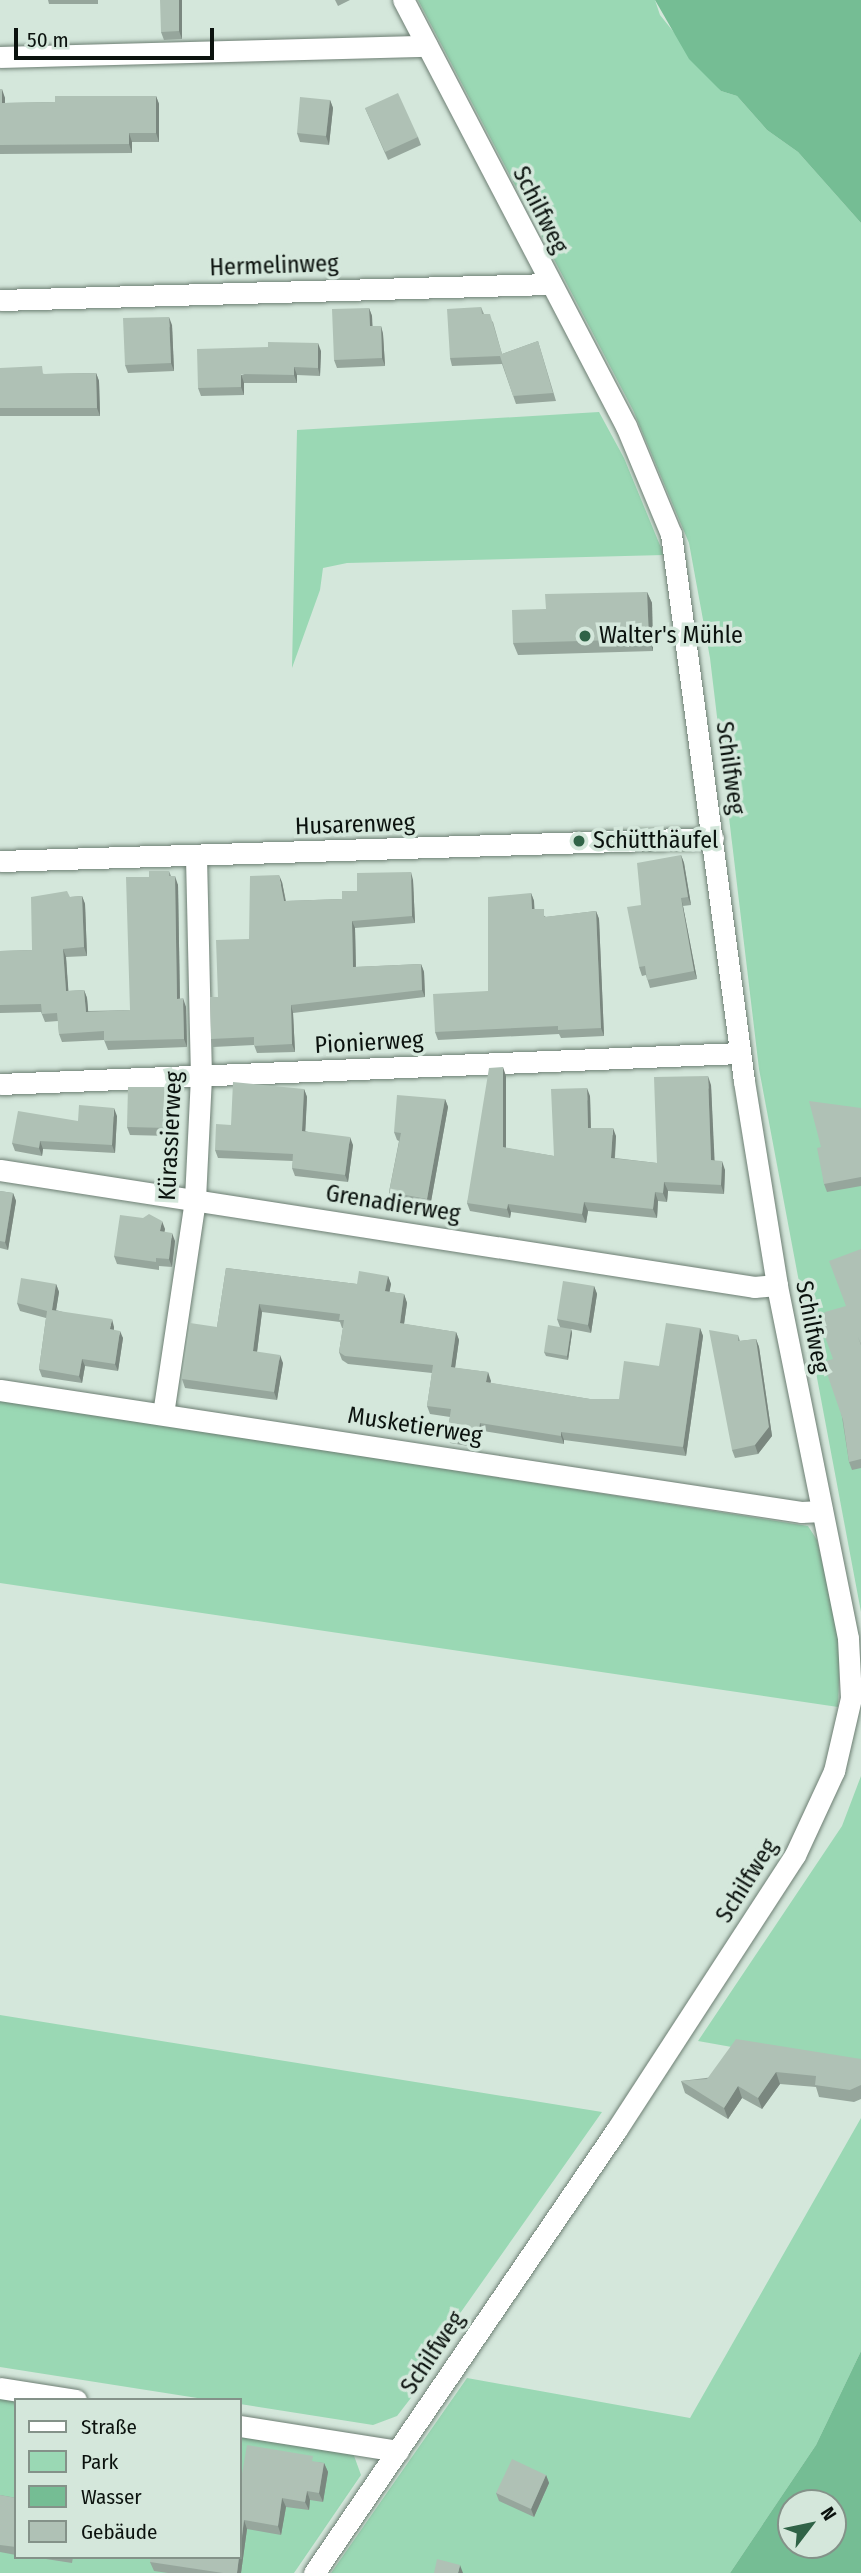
<!DOCTYPE html>
<meta charset="utf-8">
<style>
body{margin:0}
#map{position:relative;width:861px;height:2573px;overflow:hidden;background:#d4e7db;font-family:"Fira Sans Condensed",sans-serif}
div>[style]{position:absolute}
[style*='--x']{left:calc(var(--x)*1px);top:calc(var(--y)*1px);width:calc(var(--w)*1px);rotate:calc(var(--a)*1deg)}
.green>*{inset:0;background:#9ad8b4}
.water>*{inset:0;background:#75bd94}
.roads{filter:drop-shadow(0 0 2px #6d7e73) drop-shadow(0 0 2px #6d7e73)}
.minor>*{height:21px;margin:-10.5px;padding:0 10.5px;transform-origin:10.5px;border-radius:10.5px;background:#fff}
.wall>*{inset:0;background:#96a69c}
.shaded-wall>*{inset:0;background:#7a877f}
.building>*{inset:0;background:#afc1b5}
.dots>*{width:19px;height:19px;translate:-50% -50%;box-sizing:border-box;border:4px solid #d4e7db;border-radius:50%}
span{translate:-50% -50%;white-space:nowrap;text-align:center;line-height:1.15;-webkit-text-stroke:7px #d4e7db;paint-order:stroke}
.street-label{font-size:24px;color:#0b120e}
.poi-label{font-size:24px;color:#0b120e}
.left{translate:0 -50%;text-align:left}
.legend{position:absolute;left:14px;top:2398px;width:228px;height:161px;box-sizing:border-box;background:#d4e7db;border:2px solid #849289;margin:0;padding:9px 12px;list-style:none;font-size:21px;color:#0b120e}
.legend li{display:flex;align-items:center;gap:14px;height:35px}
.legend b{width:35px;border:2px solid #849289}
.north{position:absolute;left:777px;top:2489px;width:70px;height:70px;box-sizing:border-box;background:#d4e7db;border:2px solid #849289;border-radius:50%;rotate:58deg;font-size:19px;font-weight:700;line-height:28px;text-align:center;color:#0b120e}
.north::after{content:'';display:block;margin:auto;width:24px;height:32px;background:#306347;clip-path:polygon(50% 0,100% 100%,50% 72%,0 100%)}
.scale{position:absolute;left:14px;top:28px;width:200px;height:32px;box-sizing:border-box;border:4px solid #0b120e;border-top:0;padding-left:9px;font-size:21px;line-height:24px;white-space:nowrap;color:#0b120e;-webkit-text-stroke:5px #d4e7db;paint-order:stroke}
</style>
<div id="map">
<div class="green">
<div style="clip-path:polygon(418px 0,655px 0,660px 15px,721px 91px,737px 96px,767px 130px,798px 152px,861px 223px,861px 1612px,759px 1069px,710px 658px,689px 543px,633px 410px)"></div>
<div style="clip-path:polygon(599px 412px,624px 458px,664px 555px,347px 563px,323px 568px,320px 590px,292px 668px,297px 430px)"></div>
<div style="clip-path:polygon(0 1399px,808px 1526px,817px 1540px,834px 1612px,840px 1651px,838px 1707px,0 1583px)"></div>
<div style="clip-path:polygon(861px 1776px,861px 2070px,698px 2041px,842px 1826px)"></div>
<div style="clip-path:polygon(0 2015px,602px 2112px,425px 2363px,434px 2368px,397px 2416px,373px 2425px,240px 2404px,240px 2400px,210px 2400px,0 2367px)"></div>
<div style="clip-path:polygon(861px 2118px,861px 2351px,816px 2445px,730px 2573px,331px 2573px,467px 2378px,690px 2418px)"></div>
<div style="clip-path:polygon(0 2398px,16px 2400px,16px 2557px,240px 2557px,240px 2435px,353px 2453px,361px 2475px,294px 2573px,0 2573px)"></div>
</div>
<div class="water">
<div style="clip-path:polygon(655px 0,861px 0,861px 223px,798px 152px,767px 130px,737px 96px,721px 91px,689px 59px)"></div>
<div style="clip-path:polygon(evenodd,861px 2351px,861px 2573px,730px 2573px,816px 2445px,861px 2351px,791px 2503px,833px 2503px,833px 2545px,791px 2545px,791px 2503px)"></div>
</div>
<div class="roads">
<div class="minor">
<div style="--x:0;--y:57;--w:427;--a:-1.5"></div>
<div style="--x:0;--y:300;--w:550;--a:-1.67"></div>
<div style="--x:0;--y:861;--w:713;--a:-1.85"></div>
<div style="--x:0;--y:1084;--w:741;--a:-2.4"></div>
<div style="--x:0;--y:1170;--w:763;--a:8.82"></div>
<div style="--x:754;--y:1287;--w:23;--a:-5"></div>
<div style="--x:0;--y:1390;--w:810;--a:8.66"></div>
<div style="--x:801;--y:1512;--w:21;--a:-3"></div>
<div style="--x:163;--y:1414;--w:217;--a:-81.5"></div>
<div style="--x:195;--y:1199;--w:122;--a:-87.2"></div>
<div style="--x:201;--y:1077;--w:219;--a:-91.3"></div>
<div style="--x:0;--y:2388;--w:77;--a:9"></div>
<div style="--x:240;--y:2426;--w:160;--a:9"></div>
<div style="--x:314;--y:2573;--w:538;--a:-55.69"></div>
<div style="--x:617;--y:2129;--w:327;--a:-57"></div>
<div style="--x:795;--y:1855;--w:93;--a:-65.1"></div>
<div style="--x:834;--y:1771;--w:75;--a:-76.9"></div>
<div style="--x:851;--y:1698;--w:60;--a:-92.9"></div>
<div style="--x:848;--y:1638;--w:360;--a:-101.4"></div>
<div style="--x:777;--y:1285;--w:207;--a:-99.2"></div>
<div style="--x:744;--y:1081;--w:552;--a:-97.6"></div>
<div style="--x:671;--y:534;--w:117;--a:-112.6"></div>
<div style="--x:626;--y:426;--w:481;--a:-117.6"></div>
</div>
</div>
<div class="wall">
<div style="clip-path:polygon(48px 0,98px 0,98px 4px,49px 4px)"></div>
<div style="clip-path:polygon(182px 0,182px 39px,164px 40px,161px 32px)"></div>
<div style="clip-path:polygon(335px 0,350px 0,338px 6px)"></div>
<div style="clip-path:polygon(0 89px,5px 98px,5px 103px,55px 102px,156px 96px,159px 104px,159px 142px,132px 142px,132px 153px,0 154px)"></div>
<div style="clip-path:polygon(330px 100px,333px 108px,329px 145px,300px 142px,297px 133px)"></div>
<div style="clip-path:polygon(365px 108px,418px 137px,421px 145px,388px 160px)"></div>
<div style="clip-path:polygon(481px 307px,484px 314px,493px 322px,502px 354px,538px 341px,556px 401px,516px 404px,502px 364px,452px 366px,450px 358px)"></div>
<div style="clip-path:polygon(369px 308px,372px 316px,372px 326px,381px 326px,383px 334px,385px 366px,337px 368px,334px 360px)"></div>
<div style="clip-path:polygon(172px 325px,174px 371px,128px 373px,125px 365px)"></div>
<div style="clip-path:polygon(321px 351px,320px 376px,297px 375px,297px 383px,244px 383px,244px 395px,201px 396px,198px 388px)"></div>
<div style="clip-path:polygon(0 368px,45px 374px,96px 373px,99px 381px,100px 416px,0 416px)"></div>
<div style="clip-path:polygon(647px 592px,652px 603px,653px 651px,518px 655px,513px 643px,546px 609px)"></div>
<div style="clip-path:polygon(681px 855px,684px 863px,691px 905px,683px 906px,697px 979px,650px 988px,646px 975px,642px 976px,639px 967px,641px 905px)"></div>
<div style="clip-path:polygon(169px 871px,171px 876px,178px 885px,180px 999px,186px 1007px,187px 1047px,108px 1050px,104px 1040px,62px 1042px,59px 1034px,58px 1021px,45px 1022px,41px 1012px,0 1013px,0 951px,32px 950px,70px 897px,82px 896px,85px 904px,87px 956px,66px 957px,68px 991px,84px 990px,87px 998px,88px 1011px,130px 1010px,149px 877px)"></div>
<div style="clip-path:polygon(413px 880px,415px 923px,355px 928px,356px 967px,421px 964px,424px 972px,425px 997px,293px 1013px,295px 1052px,257px 1053px,254px 1045px,213px 1047px,211px 1039px,218px 997px,249px 939px,282px 882px,286px 901px,342px 899px,357px 891px)"></div>
<div style="clip-path:polygon(531px 893px,534px 901px,534px 909px,546px 917px,596px 911px,599px 919px,604px 1036px,561px 1038px,559px 1034px,438px 1040px,435px 1032px,488px 991px)"></div>
<div style="clip-path:polygon(506px 1076px,506px 1148px,554px 1156px,590px 1096px,591px 1128px,616px 1136px,615px 1158px,657px 1163px,711px 1085px,714px 1160px,725px 1170px,724px 1194px,668px 1191px,667px 1202px,658px 1201px,657px 1218px,588px 1211px,586px 1223px,511px 1212px,510px 1218px,470px 1211px,467px 1203px)"></div>
<div style="clip-path:polygon(168px 1087px,171px 1095px,170px 1136px,130px 1135px,127px 1127px)"></div>
<div style="clip-path:polygon(304px 1089px,307px 1097px,305px 1131px,353px 1145px,348px 1182px,295px 1176px,292px 1168px,293px 1161px,218px 1158px,215px 1150px,231px 1125px)"></div>
<div style="clip-path:polygon(445px 1099px,448px 1107px,430px 1207px,392px 1200px,389px 1192px,399px 1141px,397px 1140px,394px 1132px)"></div>
<div style="clip-path:polygon(861px 1108px,861px 1186px,827px 1192px,824px 1184px,821px 1147px)"></div>
<div style="clip-path:polygon(117px 1116px,115px 1153px,43px 1149px,42px 1156px,15px 1151px,12px 1143px,78px 1121px)"></div>
<div style="clip-path:polygon(0 1191px,13px 1193px,16px 1201px,8px 1250px,0 1248px)"></div>
<div style="clip-path:polygon(143px 1218px,165px 1229px,164px 1232px,175px 1241px,172px 1267px,159px 1266px,159px 1270px,117px 1264px,114px 1256px)"></div>
<div style="clip-path:polygon(861px 1249px,861px 1468px,852px 1470px,849px 1462px,833px 1359px)"></div>
<div style="clip-path:polygon(226px 1268px,357px 1284px,388px 1276px,391px 1284px,389px 1292px,404px 1294px,407px 1303px,404px 1324px,456px 1332px,459px 1340px,455px 1368px,488px 1372px,490px 1383px,590px 1399px,619px 1399px,659px 1366px,700px 1328px,703px 1336px,686px 1456px,564px 1440px,564px 1444px,483px 1431px,480px 1448px,450px 1443px,447px 1435px,450px 1417px,430px 1414px,427px 1406px,432px 1373px,348px 1364px,342px 1360px,339px 1352px,343px 1328px,342px 1328px,340px 1322px,262px 1312px,257px 1352px,283px 1363px,277px 1400px,185px 1388px,182px 1379px,217px 1327px)"></div>
<div style="clip-path:polygon(56px 1284px,59px 1292px,56px 1310px,114px 1327px,114px 1330px,123px 1338px,118px 1371px,85px 1366px,82px 1383px,42px 1377px,39px 1369px,46px 1318px,20px 1311px,17px 1303px)"></div>
<div style="clip-path:polygon(594px 1286px,597px 1294px,591px 1333px,571px 1329px,572px 1333px,568px 1360px,546px 1356px,544px 1352px,560px 1327px,557px 1319px)"></div>
<div style="clip-path:polygon(738px 1335px,740px 1341px,756px 1339px,759px 1347px,772px 1436px,758px 1454px,735px 1458px,732px 1450px)"></div>
<div style="clip-path:polygon(861px 2059px,861px 2099px,854px 2102px,819px 2097px,816px 2087px,780px 2084px,762px 2109px,742px 2098px,728px 2119px,685px 2093px,681px 2081px)"></div>
<div style="clip-path:polygon(315px 2462px,324px 2463px,328px 2472px,323px 2502px,310px 2500px,309px 2510px,286px 2507px,281px 2535px,247px 2529px,241px 2573px,168px 2573px,154px 2571px,150px 2562px,242px 2474px)"></div>
<div style="clip-path:polygon(546px 2475px,549px 2483px,534px 2517px,499px 2501px,496px 2493px)"></div>
<div style="clip-path:polygon(0 2495px,16px 2498px,16px 2555px,0 2552px)"></div>
<div style="clip-path:polygon(33px 2557px,73px 2557px,72px 2563px)"></div>
</div>
<div class="shaded-wall">
<div style="clip-path:polygon(179px 0,182px 0,182px 39px,179px 31px)"></div>
<div style="clip-path:polygon(2px 89px,5px 98px,5px 111px,2px 103px)"></div>
<div style="clip-path:polygon(156px 96px,159px 104px,159px 142px,156px 133px)"></div>
<div style="clip-path:polygon(330px 100px,333px 108px,329px 145px,326px 136px)"></div>
<div style="clip-path:polygon(129px 133px,132px 142px,132px 153px,129px 144px)"></div>
<div style="clip-path:polygon(369px 308px,372px 316px,373px 334px,370px 326px)"></div>
<div style="clip-path:polygon(169px 317px,172px 325px,174px 371px,171px 363px)"></div>
<div style="clip-path:polygon(381px 326px,383px 334px,385px 366px,382px 358px)"></div>
<div style="clip-path:polygon(318px 343px,321px 351px,320px 376px,318px 368px)"></div>
<div style="clip-path:polygon(294px 367px,297px 375px,297px 383px,294px 375px)"></div>
<div style="clip-path:polygon(96px 373px,99px 381px,100px 416px,97px 408px)"></div>
<div style="clip-path:polygon(241px 374px,244px 383px,244px 395px,241px 387px)"></div>
<div style="clip-path:polygon(647px 592px,652px 603px,653px 651px,649px 639px)"></div>
<div style="clip-path:polygon(681px 855px,684px 863px,691px 905px,688px 897px)"></div>
<div style="clip-path:polygon(411px 872px,413px 880px,415px 923px,412px 916px)"></div>
<div style="clip-path:polygon(279px 875px,282px 882px,287px 909px,284px 901px)"></div>
<div style="clip-path:polygon(175px 876px,178px 885px,180px 1007px,177px 999px)"></div>
<div style="clip-path:polygon(531px 893px,534px 901px,535px 917px,532px 909px)"></div>
<div style="clip-path:polygon(82px 896px,85px 904px,87px 956px,84px 947px)"></div>
<div style="clip-path:polygon(681px 898px,683px 906px,697px 979px,694px 971px)"></div>
<div style="clip-path:polygon(596px 911px,599px 919px,604px 1036px,601px 1028px)"></div>
<div style="clip-path:polygon(352px 921px,355px 928px,356px 974px,353px 967px)"></div>
<div style="clip-path:polygon(63px 949px,66px 957px,69px 999px,66px 991px)"></div>
<div style="clip-path:polygon(421px 964px,424px 972px,425px 997px,422px 990px)"></div>
<div style="clip-path:polygon(84px 990px,87px 998px,89px 1020px,86px 1012px)"></div>
<div style="clip-path:polygon(183px 998px,186px 1007px,187px 1047px,184px 1039px)"></div>
<div style="clip-path:polygon(291px 1005px,293px 1013px,295px 1052px,292px 1044px)"></div>
<div style="clip-path:polygon(503px 1067px,506px 1076px,506px 1156px,503px 1147px)"></div>
<div style="clip-path:polygon(708px 1076px,711px 1085px,715px 1169px,711px 1160px)"></div>
<div style="clip-path:polygon(168px 1087px,171px 1095px,170px 1136px,167px 1128px)"></div>
<div style="clip-path:polygon(587px 1088px,590px 1096px,591px 1137px,588px 1128px)"></div>
<div style="clip-path:polygon(304px 1089px,307px 1097px,305px 1138px,302px 1131px)"></div>
<div style="clip-path:polygon(445px 1099px,448px 1107px,430px 1207px,427px 1199px)"></div>
<div style="clip-path:polygon(114px 1108px,117px 1116px,115px 1153px,112px 1145px)"></div>
<div style="clip-path:polygon(613px 1128px,616px 1136px,614px 1167px,611px 1158px)"></div>
<div style="clip-path:polygon(350px 1137px,353px 1145px,348px 1182px,345px 1175px)"></div>
<div style="clip-path:polygon(40px 1141px,43px 1149px,42px 1156px,39px 1148px)"></div>
<div style="clip-path:polygon(722px 1161px,725px 1170px,724px 1194px,721px 1185px)"></div>
<div style="clip-path:polygon(664px 1182px,668px 1191px,667px 1202px,663px 1193px)"></div>
<div style="clip-path:polygon(655px 1192px,658px 1201px,657px 1218px,653px 1209px)"></div>
<div style="clip-path:polygon(13px 1193px,16px 1201px,8px 1250px,5px 1242px)"></div>
<div style="clip-path:polygon(584px 1202px,588px 1211px,586px 1223px,582px 1214px)"></div>
<div style="clip-path:polygon(508px 1204px,511px 1212px,510px 1218px,507px 1209px)"></div>
<div style="clip-path:polygon(162px 1221px,165px 1229px,163px 1240px,160px 1231px)"></div>
<div style="clip-path:polygon(172px 1233px,175px 1241px,172px 1267px,169px 1259px)"></div>
<div style="clip-path:polygon(388px 1276px,391px 1284px,388px 1300px,385px 1291px)"></div>
<div style="clip-path:polygon(56px 1284px,59px 1292px,55px 1317px,52px 1310px)"></div>
<div style="clip-path:polygon(594px 1286px,597px 1294px,591px 1333px,588px 1325px)"></div>
<div style="clip-path:polygon(404px 1294px,407px 1303px,403px 1331px,400px 1323px)"></div>
<div style="clip-path:polygon(259px 1304px,262px 1312px,256px 1360px,253px 1351px)"></div>
<div style="clip-path:polygon(112px 1319px,114px 1327px,113px 1337px,110px 1329px)"></div>
<div style="clip-path:polygon(700px 1328px,703px 1336px,686px 1456px,683px 1447px)"></div>
<div style="clip-path:polygon(571px 1329px,572px 1333px,568px 1360px,567px 1356px)"></div>
<div style="clip-path:polygon(120px 1331px,123px 1338px,118px 1371px,115px 1364px)"></div>
<div style="clip-path:polygon(456px 1332px,459px 1340px,454px 1375px,451px 1367px)"></div>
<div style="clip-path:polygon(756px 1339px,759px 1347px,772px 1436px,758px 1454px,755px 1445px)"></div>
<div style="clip-path:polygon(280px 1355px,283px 1363px,277px 1400px,274px 1392px)"></div>
<div style="clip-path:polygon(82px 1359px,85px 1366px,82px 1383px,79px 1376px)"></div>
<div style="clip-path:polygon(488px 1372px,491px 1381px,489px 1390px,486px 1382px)"></div>
<div style="clip-path:polygon(480px 1423px,483px 1431px,480px 1448px,477px 1440px)"></div>
<div style="clip-path:polygon(561px 1432px,564px 1440px,564px 1444px,561px 1436px)"></div>
<div style="clip-path:polygon(776px 2072px,780px 2084px,762px 2109px,758px 2098px)"></div>
<div style="clip-path:polygon(738px 2086px,742px 2098px,728px 2119px,724px 2108px)"></div>
<div style="clip-path:polygon(324px 2463px,328px 2472px,323px 2502px,319px 2493px)"></div>
<div style="clip-path:polygon(546px 2475px,549px 2483px,534px 2517px,531px 2509px)"></div>
<div style="clip-path:polygon(307px 2491px,310px 2500px,309px 2510px,305px 2502px)"></div>
<div style="clip-path:polygon(282px 2498px,286px 2507px,281px 2535px,278px 2526px)"></div>
<div style="clip-path:polygon(244px 2520px,247px 2529px,241px 2573px,237px 2573px,239px 2557px,240px 2557px)"></div>
<div style="clip-path:polygon(460px 2565px,463px 2573px,458px 2573px)"></div>
</div>
<div class="building">
<div style="clip-path:polygon(160px 0,179px 0,179px 31px,161px 32px)"></div>
<div style="clip-path:polygon(0 89px,2px 89px,2px 103px,55px 102px,55px 96px,156px 96px,156px 133px,129px 133px,129px 144px,0 145px)"></div>
<div style="clip-path:polygon(398px 93px,418px 137px,385px 152px,365px 108px)"></div>
<div style="clip-path:polygon(300px 97px,330px 100px,326px 136px,297px 133px)"></div>
<div style="clip-path:polygon(481px 307px,482px 314px,490px 314px,502px 354px,538px 341px,553px 393px,513px 396px,500px 356px,450px 358px,447px 309px)"></div>
<div style="clip-path:polygon(369px 308px,370px 326px,381px 326px,382px 358px,334px 360px,332px 309px)"></div>
<div style="clip-path:polygon(169px 317px,171px 363px,125px 365px,123px 318px)"></div>
<div style="clip-path:polygon(268px 342px,318px 343px,318px 368px,294px 367px,294px 375px,241px 374px,241px 387px,198px 388px,197px 349px,268px 347px)"></div>
<div style="clip-path:polygon(42px 366px,43px 374px,96px 373px,97px 408px,0 408px,0 368px)"></div>
<div style="clip-path:polygon(647px 592px,649px 639px,513px 643px,512px 610px,546px 609px,545px 594px)"></div>
<div style="clip-path:polygon(681px 855px,688px 897px,681px 898px,694px 971px,647px 980px,645px 966px,639px 967px,627px 907px,641px 905px,637px 863px)"></div>
<div style="clip-path:polygon(149px 871px,169px 871px,169px 876px,175px 876px,177px 999px,183px 998px,184px 1039px,104px 1041px,104px 1031px,59px 1034px,57px 1013px,42px 1014px,41px 1004px,0 1005px,0 951px,32px 950px,31px 897px,67px 891px,70px 897px,82px 896px,84px 947px,63px 949px,66px 991px,84px 990px,86px 1012px,130px 1010px,126px 877px,149px 877px)"></div>
<div style="clip-path:polygon(411px 872px,412px 916px,352px 921px,353px 967px,421px 964px,422px 990px,291px 1005px,292px 1044px,254px 1046px,254px 1037px,211px 1039px,210px 997px,218px 997px,216px 940px,249px 939px,250px 876px,279px 875px,284px 901px,342px 899px,342px 891px,357px 891px,357px 873px)"></div>
<div style="clip-path:polygon(531px 893px,532px 909px,544px 909px,544px 917px,596px 911px,601px 1028px,558px 1030px,558px 1026px,435px 1032px,433px 994px,488px 991px,488px 897px)"></div>
<div style="clip-path:polygon(503px 1067px,503px 1147px,554px 1156px,551px 1089px,587px 1088px,588px 1128px,613px 1128px,611px 1158px,657px 1163px,654px 1077px,708px 1076px,711px 1160px,722px 1161px,721px 1185px,664px 1182px,663px 1193px,655px 1192px,653px 1209px,584px 1202px,582px 1214px,508px 1204px,507px 1209px,467px 1203px,489px 1068px)"></div>
<div style="clip-path:polygon(233px 1082px,304px 1089px,302px 1131px,350px 1137px,345px 1175px,292px 1168px,293px 1154px,215px 1150px,216px 1124px,231px 1125px)"></div>
<div style="clip-path:polygon(128px 1087px,168px 1087px,167px 1128px,127px 1127px)"></div>
<div style="clip-path:polygon(397px 1095px,445px 1099px,427px 1199px,389px 1192px,401px 1133px,394px 1132px)"></div>
<div style="clip-path:polygon(809px 1101px,861px 1108px,861px 1177px,824px 1184px,817px 1148px,821px 1147px)"></div>
<div style="clip-path:polygon(79px 1105px,114px 1108px,112px 1145px,40px 1141px,39px 1148px,12px 1143px,18px 1111px,78px 1121px)"></div>
<div style="clip-path:polygon(0 1191px,13px 1193px,5px 1242px,0 1241px)"></div>
<div style="clip-path:polygon(149px 1214px,162px 1221px,160px 1231px,172px 1233px,169px 1259px,156px 1258px,156px 1262px,114px 1256px,120px 1215px,143px 1218px)"></div>
<div style="clip-path:polygon(861px 1249px,861px 1344px,858px 1337px,861px 1345px,861px 1459px,849px 1462px,843px 1420px,823px 1362px,833px 1359px,819px 1320px,825px 1312px,846px 1306px,829px 1261px)"></div>
<div style="clip-path:polygon(226px 1268px,357px 1284px,359px 1271px,388px 1276px,385px 1291px,404px 1294px,400px 1323px,456px 1332px,451px 1367px,488px 1372px,486px 1382px,590px 1399px,619px 1399px,624px 1361px,659px 1366px,666px 1323px,700px 1328px,683px 1447px,561px 1432px,561px 1436px,480px 1423px,477px 1440px,447px 1435px,451px 1409px,427px 1406px,433px 1365px,345px 1356px,339px 1352px,344px 1320px,339px 1320px,340px 1314px,259px 1304px,253px 1351px,280px 1355px,274px 1392px,182px 1379px,190px 1323px,217px 1327px)"></div>
<div style="clip-path:polygon(21px 1278px,56px 1284px,52px 1310px,112px 1319px,110px 1329px,120px 1331px,115px 1364px,82px 1359px,79px 1376px,39px 1369px,47px 1311px,17px 1303px)"></div>
<div style="clip-path:polygon(563px 1281px,594px 1286px,588px 1325px,557px 1319px)"></div>
<div style="clip-path:polygon(548px 1325px,571px 1329px,567px 1356px,544px 1352px)"></div>
<div style="clip-path:polygon(709px 1330px,738px 1335px,738px 1341px,756px 1339px,769px 1427px,755px 1445px,732px 1450px)"></div>
<div style="clip-path:polygon(736px 2039px,861px 2059px,861px 2085px,850px 2090px,815px 2085px,816px 2076px,776px 2072px,758px 2098px,738px 2086px,724px 2108px,681px 2081px,707px 2079px)"></div>
<div style="clip-path:polygon(247px 2445px,313px 2456px,312px 2461px,324px 2463px,319px 2493px,307px 2491px,305px 2502px,282px 2498px,278px 2526px,244px 2520px,240px 2551px,240px 2473px,242px 2474px)"></div>
<div style="clip-path:polygon(512px 2459px,546px 2475px,531px 2509px,496px 2493px)"></div>
<div style="clip-path:polygon(0 2495px,16px 2498px,16px 2547px,0 2545px)"></div>
<div style="clip-path:polygon(151px 2557px,239px 2557px,237px 2573px,223px 2573px,150px 2562px)"></div>
<div style="clip-path:polygon(437px 2559px,460px 2565px,458px 2573px,434px 2573px)"></div>
</div>
<div class="dots">
<div style="left:585px;top:636px;background:#306347"></div>
<div style="left:579px;top:841px;background:#306347"></div>
</div>
<div class="street-label">
<span style="left:540px;top:210px;rotate:63deg">Schilfweg</span>
<span style="left:274px;top:266px;rotate:-2deg">Hermelinweg</span>
<span style="left:730px;top:768px;rotate:82deg">Schilfweg</span>
<span style="left:355px;top:825px;rotate:-2deg">Husarenweg</span>
<span style="left:369px;top:1043px;rotate:-3deg">Pionierweg</span>
<span style="left:171px;top:1136px;rotate:-87deg">Kürassierweg</span>
<span style="left:393px;top:1204px;rotate:9deg">Grenadierweg</span>
<span style="left:812px;top:1327px;rotate:79deg">Schilfweg</span>
<span style="left:415px;top:1426px;rotate:9deg">Musketierweg</span>
<span style="left:747px;top:1881px;rotate:-58deg">Schilfweg</span>
<span style="left:433px;top:2353px;rotate:-56deg">Schilfweg</span>
</div>
<div class="poi-label">
<span class="left" style="left:599px;top:636px">Walter's Mühle</span>
<span class="left" style="left:593px;top:841px">Schütthäufel</span>
</div>
<ul class="legend">
<li><b style="height:9px;background:#fff"></b>Straße</li>
<li><b style="height:19px;background:#9ad8b4"></b>Park</li>
<li><b style="height:19px;background:#75bd94"></b>Wasser</li>
<li><b style="height:19px;background:#afc1b5"></b>Gebäude</li>
</ul>
<div class="north">N</div>
<div class="scale">50 m</div>
</div>
